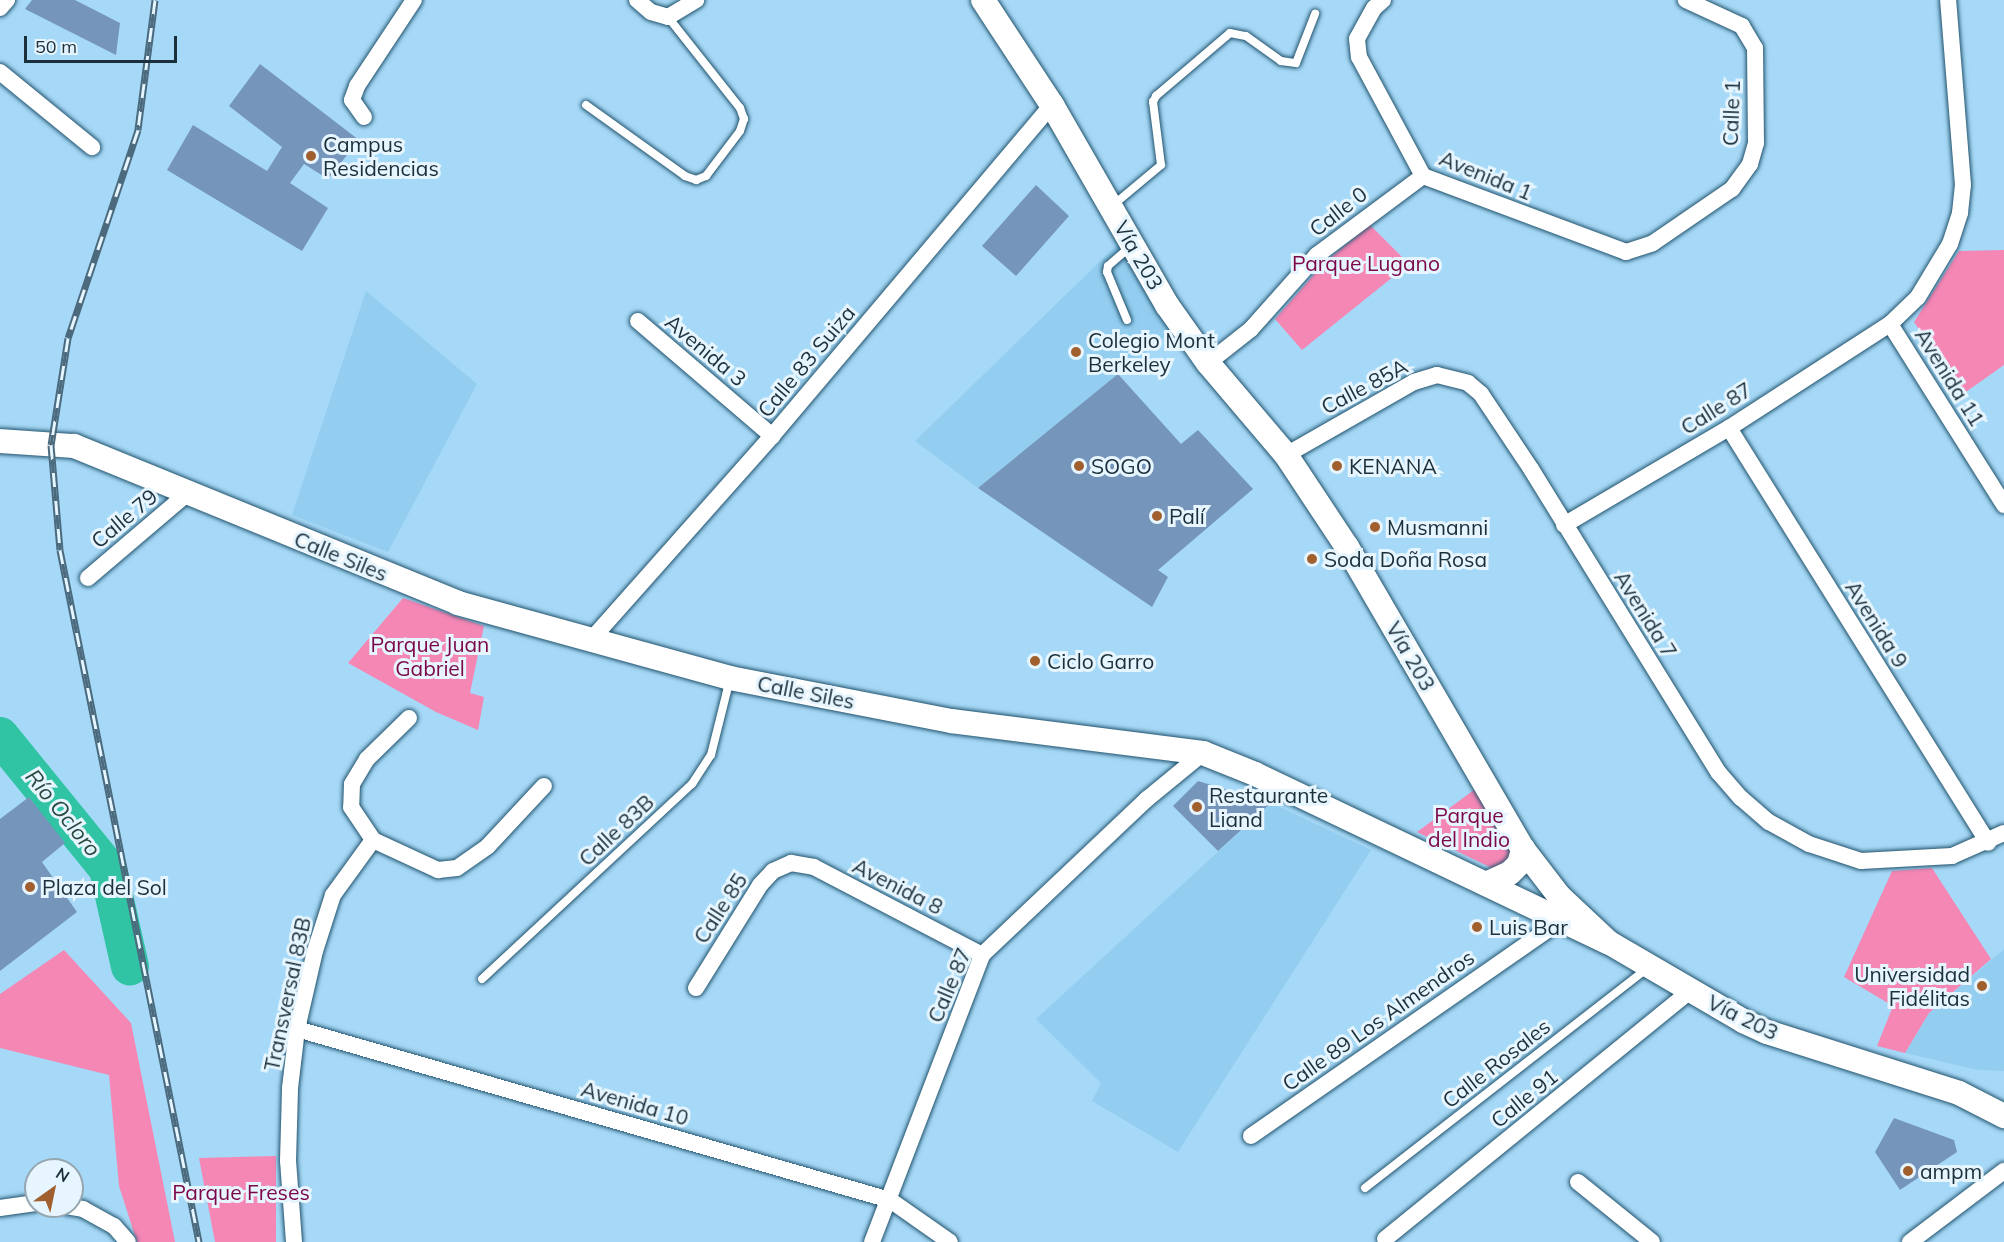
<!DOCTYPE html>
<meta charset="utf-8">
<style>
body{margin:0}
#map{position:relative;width:2004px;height:1242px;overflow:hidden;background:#a6d9f7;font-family:Mulish,sans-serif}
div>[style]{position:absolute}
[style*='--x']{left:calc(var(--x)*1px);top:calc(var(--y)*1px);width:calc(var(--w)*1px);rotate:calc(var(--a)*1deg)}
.built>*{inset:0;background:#93cef0}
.green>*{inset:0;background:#f587b5}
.river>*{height:38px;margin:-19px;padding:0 19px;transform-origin:19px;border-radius:19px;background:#31c4a4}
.building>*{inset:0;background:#7695bb}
.roads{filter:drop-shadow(0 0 2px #22536d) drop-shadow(0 0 2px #22536d)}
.lane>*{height:8px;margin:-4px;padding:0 4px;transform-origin:4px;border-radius:4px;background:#fff}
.street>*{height:16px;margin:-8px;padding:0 8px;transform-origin:8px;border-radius:8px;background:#fff}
.secondary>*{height:24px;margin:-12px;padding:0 12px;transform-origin:12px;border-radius:12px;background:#fff}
.rail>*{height:7px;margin-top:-3.5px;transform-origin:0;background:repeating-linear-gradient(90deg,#e6f5fe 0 14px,#4c6a7d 0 28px);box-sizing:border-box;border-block:2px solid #4c6a7d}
.dots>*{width:16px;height:16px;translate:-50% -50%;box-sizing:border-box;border:3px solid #e6f5fe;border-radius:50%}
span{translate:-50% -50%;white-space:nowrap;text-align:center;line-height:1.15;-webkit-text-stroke:6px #e6f5fe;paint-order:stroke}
.street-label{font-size:21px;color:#1c303c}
.poi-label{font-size:21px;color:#1c303c}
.left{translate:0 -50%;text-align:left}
.right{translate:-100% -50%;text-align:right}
.park-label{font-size:21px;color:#7b0749}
.water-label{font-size:22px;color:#2b4940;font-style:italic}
.north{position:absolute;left:24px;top:1158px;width:60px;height:60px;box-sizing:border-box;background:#e6f5fe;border:2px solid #95a6b0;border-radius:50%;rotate:33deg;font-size:16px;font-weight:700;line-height:24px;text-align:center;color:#1c303c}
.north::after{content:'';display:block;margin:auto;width:21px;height:27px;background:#a25f2e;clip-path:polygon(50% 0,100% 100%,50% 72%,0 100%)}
.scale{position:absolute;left:24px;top:36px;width:153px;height:27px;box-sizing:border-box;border:3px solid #1c303c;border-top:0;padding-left:8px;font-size:18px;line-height:21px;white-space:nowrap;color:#1c303c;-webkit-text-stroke:4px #e6f5fe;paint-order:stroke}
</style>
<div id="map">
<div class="built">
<div style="clip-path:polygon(1122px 240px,1173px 330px,978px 488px,915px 441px)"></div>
<div style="clip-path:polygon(366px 291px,477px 384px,388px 552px,292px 515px)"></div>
<div style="clip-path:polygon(1271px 803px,1371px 850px,1178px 1152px,1092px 1101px,1101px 1083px,1036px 1019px)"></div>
<div style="clip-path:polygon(2004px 949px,2004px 1071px,1978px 1070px,1905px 1053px,1929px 1013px)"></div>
</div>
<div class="green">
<div style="clip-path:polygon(1370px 225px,1409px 264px,1302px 350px,1275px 319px,1325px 262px)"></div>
<div style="clip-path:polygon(2004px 250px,2004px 365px,1963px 394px,1914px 322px,1959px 251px)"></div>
<div style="clip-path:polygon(403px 598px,484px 626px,470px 693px,484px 697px,478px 730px,436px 712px,348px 663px)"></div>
<div style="clip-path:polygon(1478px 787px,1517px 859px,1500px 872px,1417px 832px)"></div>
<div style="clip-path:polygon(1932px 868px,1991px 959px,1929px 1013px,1905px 1053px,1877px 1046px,1893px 1006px,1844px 977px,1892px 871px)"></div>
<div style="clip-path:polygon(64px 950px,131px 1023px,175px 1242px,137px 1242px,119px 1186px,109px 1075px,0 1048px,0 994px)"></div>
<div style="clip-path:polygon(276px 1156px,276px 1242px,215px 1242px,199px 1158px)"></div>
</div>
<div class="river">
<div style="--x:0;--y:736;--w:171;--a:50.9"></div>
<div style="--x:108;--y:869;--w:100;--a:77.3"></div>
</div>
<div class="building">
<div style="clip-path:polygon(32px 0,75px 0,120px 23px,116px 55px,25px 9px)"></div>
<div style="clip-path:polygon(260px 64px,359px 140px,328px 179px,304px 164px,290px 183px,328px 208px,302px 251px,167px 170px,193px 125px,267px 171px,282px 147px,229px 106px)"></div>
<div style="clip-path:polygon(1036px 185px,1069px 216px,1016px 276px,982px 246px)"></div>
<div style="clip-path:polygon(1118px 374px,1181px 444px,1198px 430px,1253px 489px,1158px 570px,1168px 577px,1152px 607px,978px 488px)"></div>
<div style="clip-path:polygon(1198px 781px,1271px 803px,1218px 851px,1173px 806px)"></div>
<div style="clip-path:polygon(29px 797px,65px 843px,42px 862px,77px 912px,0 971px,0 819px)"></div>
<div style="clip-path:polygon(1894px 1118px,1954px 1140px,1957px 1152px,1900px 1190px,1875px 1152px)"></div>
</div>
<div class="roads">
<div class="lane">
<div style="--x:586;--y:105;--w:122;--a:35.6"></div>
<div style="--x:685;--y:176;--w:12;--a:20"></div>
<div style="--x:696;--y:180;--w:11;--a:-22"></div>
<div style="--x:706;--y:176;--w:56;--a:-52.9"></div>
<div style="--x:740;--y:131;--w:13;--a:-72"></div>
<div style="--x:744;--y:119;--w:12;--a:-110"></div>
<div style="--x:740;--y:108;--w:116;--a:-128.4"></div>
<div style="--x:1112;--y:206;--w:64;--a:-39.9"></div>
<div style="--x:1161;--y:165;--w:64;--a:-97.2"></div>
<div style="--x:1153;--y:102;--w:7;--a:-63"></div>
<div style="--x:1156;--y:96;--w:97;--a:-40.4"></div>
<div style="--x:1230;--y:33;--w:16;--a:11"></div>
<div style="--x:1246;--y:36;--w:43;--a:35.5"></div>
<div style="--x:1281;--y:61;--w:15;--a:8"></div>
<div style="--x:1296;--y:63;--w:53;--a:-68.8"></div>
<div style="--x:1127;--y:320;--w:52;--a:-112.6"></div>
<div style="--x:1107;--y:272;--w:6;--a:-81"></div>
<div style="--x:1108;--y:266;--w:32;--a:-41"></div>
<div style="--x:482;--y:979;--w:287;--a:-42.9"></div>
<div style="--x:692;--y:784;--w:35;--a:-57"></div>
<div style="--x:711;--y:755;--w:78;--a:-76"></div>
<div style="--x:1365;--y:1188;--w:356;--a:-37.9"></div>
</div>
<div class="street">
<div style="--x:637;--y:0;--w:18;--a:41"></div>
<div style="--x:651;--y:12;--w:18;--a:16"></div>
<div style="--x:668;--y:17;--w:33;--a:-31"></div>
<div style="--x:1383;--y:0;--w:12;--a:138"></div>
<div style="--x:1374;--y:8;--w:35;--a:119"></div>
<div style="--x:1357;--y:39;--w:18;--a:84"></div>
<div style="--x:1359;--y:57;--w:135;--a:61.7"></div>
<div style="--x:1423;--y:176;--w:217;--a:20.5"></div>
<div style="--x:1626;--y:252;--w:28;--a:-18"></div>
<div style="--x:1653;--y:243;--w:96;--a:-34.4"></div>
<div style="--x:1732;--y:189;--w:31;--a:-54"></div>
<div style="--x:1750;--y:164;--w:22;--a:-74"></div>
<div style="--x:1756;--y:143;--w:95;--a:-90.6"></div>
<div style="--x:1755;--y:48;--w:26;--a:-121"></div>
<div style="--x:1742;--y:26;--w:62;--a:-155.1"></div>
<div style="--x:0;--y:8;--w:11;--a:-49"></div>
<div style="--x:0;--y:72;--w:119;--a:39.2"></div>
<div style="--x:364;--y:117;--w:21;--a:-125"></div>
<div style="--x:352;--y:100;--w:15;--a:-70"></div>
<div style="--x:357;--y:86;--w:103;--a:-56.5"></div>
<div style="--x:638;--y:321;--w:177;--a:40.6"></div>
<div style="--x:1890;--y:324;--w:214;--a:57.8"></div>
<div style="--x:1208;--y:363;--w:55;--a:-38.3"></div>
<div style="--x:1251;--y:329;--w:99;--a:-48.3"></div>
<div style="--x:1317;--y:255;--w:132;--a:-36.7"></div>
<div style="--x:1729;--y:428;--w:489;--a:58"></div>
<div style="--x:1286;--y:455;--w:147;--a:-29.7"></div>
<div style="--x:1414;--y:382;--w:24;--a:-17"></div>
<div style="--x:1437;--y:375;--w:32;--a:14"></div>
<div style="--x:1468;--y:383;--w:17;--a:40"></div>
<div style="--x:1481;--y:394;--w:90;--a:56.3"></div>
<div style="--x:1531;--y:469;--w:357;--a:58.3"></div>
<div style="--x:1719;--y:773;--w:33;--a:49"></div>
<div style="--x:1741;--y:798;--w:37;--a:41"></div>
<div style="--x:1769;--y:822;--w:46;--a:28.8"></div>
<div style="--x:1809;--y:844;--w:55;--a:18.1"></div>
<div style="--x:1861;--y:861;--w:91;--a:-3.1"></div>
<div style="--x:1952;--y:856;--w:57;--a:-23.9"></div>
<div style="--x:1564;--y:525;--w:191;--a:-30.5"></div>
<div style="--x:1729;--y:428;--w:192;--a:-32.9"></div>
<div style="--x:1890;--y:324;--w:39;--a:-44"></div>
<div style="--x:1918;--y:297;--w:62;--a:-58.9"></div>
<div style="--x:1950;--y:244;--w:33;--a:-72"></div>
<div style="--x:1960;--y:213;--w:28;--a:-84"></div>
<div style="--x:1963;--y:185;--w:186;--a:-94.6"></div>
<div style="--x:88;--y:578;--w:131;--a:-40.4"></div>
<div style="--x:590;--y:641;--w:274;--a:-48.4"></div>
<div style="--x:772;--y:436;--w:434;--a:-49.8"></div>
<div style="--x:409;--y:718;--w:59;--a:135.7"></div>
<div style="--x:367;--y:759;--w:29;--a:121"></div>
<div style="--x:352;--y:784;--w:23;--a:92"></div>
<div style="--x:351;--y:807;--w:40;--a:56"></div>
<div style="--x:373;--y:840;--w:72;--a:24.8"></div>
<div style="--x:438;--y:870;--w:19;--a:-6"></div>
<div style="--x:457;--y:868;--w:38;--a:-35"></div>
<div style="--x:488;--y:846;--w:82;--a:-47"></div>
<div style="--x:696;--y:988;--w:121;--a:-58.1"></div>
<div style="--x:760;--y:885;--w:19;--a:-47"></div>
<div style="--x:773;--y:871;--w:20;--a:-24"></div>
<div style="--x:791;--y:863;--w:23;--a:10"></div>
<div style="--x:814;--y:867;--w:190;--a:27.6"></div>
<div style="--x:297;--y:1029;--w:617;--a:16.09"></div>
<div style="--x:890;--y:1200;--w:73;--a:35"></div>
<div style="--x:1251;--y:1136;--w:376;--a:-34.8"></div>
<div style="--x:1578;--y:1182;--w:95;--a:39"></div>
<div style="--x:66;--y:1206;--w:17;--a:10"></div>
<div style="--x:83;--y:1209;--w:35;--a:29"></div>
<div style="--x:114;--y:1226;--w:21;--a:49"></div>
<div style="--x:0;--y:1208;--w:36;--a:-8"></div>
<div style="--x:1385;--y:1239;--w:393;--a:-39.1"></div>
<div style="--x:294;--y:1242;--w:81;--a:-94.2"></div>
<div style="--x:288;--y:1161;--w:73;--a:-88.4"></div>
<div style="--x:290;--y:1088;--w:59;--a:-83.2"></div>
<div style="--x:297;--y:1029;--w:80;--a:-77"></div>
<div style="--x:315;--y:951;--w:59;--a:-72.2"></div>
<div style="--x:333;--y:895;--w:68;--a:-54"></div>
<div style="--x:872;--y:1242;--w:307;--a:-69"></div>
<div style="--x:982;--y:955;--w:227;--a:-43.4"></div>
<div style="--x:1147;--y:799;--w:72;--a:-39.4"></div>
<div style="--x:1910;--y:1242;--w:118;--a:-37.1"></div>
</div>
<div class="secondary">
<div style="--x:983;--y:0;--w:126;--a:56.7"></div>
<div style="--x:1052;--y:105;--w:231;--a:60.1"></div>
<div style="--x:1167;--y:305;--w:71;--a:54.7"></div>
<div style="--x:1208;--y:363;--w:121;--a:49.7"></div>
<div style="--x:1286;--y:455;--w:110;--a:56.5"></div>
<div style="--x:1347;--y:547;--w:350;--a:59.8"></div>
<div style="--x:1523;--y:849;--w:59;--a:52.5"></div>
<div style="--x:1559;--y:896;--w:67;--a:43.2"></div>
<div style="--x:1608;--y:942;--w:156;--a:30.3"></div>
<div style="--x:1743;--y:1021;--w:26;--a:25"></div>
<div style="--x:1767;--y:1032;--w:201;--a:17.6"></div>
<div style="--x:1959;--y:1093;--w:51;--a:27.1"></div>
<div style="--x:0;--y:441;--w:74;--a:3.9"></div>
<div style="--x:74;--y:446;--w:415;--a:22.2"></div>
<div style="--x:458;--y:603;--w:282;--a:15.4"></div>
<div style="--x:730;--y:678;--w:225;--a:11"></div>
<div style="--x:951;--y:721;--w:254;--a:7.2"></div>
<div style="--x:1203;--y:753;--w:56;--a:22"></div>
<div style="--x:1255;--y:774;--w:391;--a:25.5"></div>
<div style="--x:1486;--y:884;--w:26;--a:-25"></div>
<div style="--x:1510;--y:873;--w:13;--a:-45"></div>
<div style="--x:1519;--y:864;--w:16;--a:-75"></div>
</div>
</div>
<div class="rail">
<div style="--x:155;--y:0;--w:131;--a:97.5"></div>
<div style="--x:138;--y:130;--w:219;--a:108.6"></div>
<div style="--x:68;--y:338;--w:108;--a:99"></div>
<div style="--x:51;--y:445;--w:105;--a:85.1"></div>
<div style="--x:60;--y:550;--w:706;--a:78.64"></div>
</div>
<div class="dots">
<div style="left:311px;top:156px;background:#a25f2e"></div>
<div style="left:1076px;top:352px;background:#a25f2e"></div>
<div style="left:1079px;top:466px;background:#a25f2e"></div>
<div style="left:1337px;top:466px;background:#a25f2e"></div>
<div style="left:1157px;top:516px;background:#a25f2e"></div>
<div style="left:1375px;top:527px;background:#a25f2e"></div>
<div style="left:1312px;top:559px;background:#a25f2e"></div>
<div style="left:1035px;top:661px;background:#a25f2e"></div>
<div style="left:1197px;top:807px;background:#a25f2e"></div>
<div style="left:30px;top:887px;background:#a25f2e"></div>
<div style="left:1477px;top:927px;background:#a25f2e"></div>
<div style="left:1982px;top:986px;background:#a25f2e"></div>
<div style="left:1908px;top:1171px;background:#a25f2e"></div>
</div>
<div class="street-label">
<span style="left:1731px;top:113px;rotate:-88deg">Calle 1</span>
<span style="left:1486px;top:175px;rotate:22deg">Avenida 1</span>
<span style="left:1338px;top:211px;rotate:-38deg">Calle 0</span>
<span style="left:1139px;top:255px;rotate:60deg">Vía 203</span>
<span style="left:706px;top:350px;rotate:40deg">Avenida 3</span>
<span style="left:806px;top:361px;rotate:-50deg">Calle 83 Suiza</span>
<span style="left:1950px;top:377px;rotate:58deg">Avenida 11</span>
<span style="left:1364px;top:386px;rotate:-28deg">Calle 85A</span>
<span style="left:1716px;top:408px;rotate:-32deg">Calle 87</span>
<span style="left:124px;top:518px;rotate:-40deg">Calle 79</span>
<span style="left:341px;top:556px;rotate:22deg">Calle Siles</span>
<span style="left:1646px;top:614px;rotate:58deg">Avenida 7</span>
<span style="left:1877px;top:624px;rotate:58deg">Avenida 9</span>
<span style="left:1411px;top:656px;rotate:60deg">Vía 203</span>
<span style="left:806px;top:692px;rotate:11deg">Calle Siles</span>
<span style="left:616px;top:830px;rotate:-43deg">Calle 83B</span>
<span style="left:898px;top:886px;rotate:27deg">Avenida 8</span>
<span style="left:720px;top:908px;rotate:-57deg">Calle 85</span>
<span style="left:949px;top:985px;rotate:-67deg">Calle 87</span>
<span style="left:287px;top:994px;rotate:-78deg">Transversal 83B</span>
<span style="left:1743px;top:1017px;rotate:26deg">Vía 203</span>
<span style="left:1378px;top:1020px;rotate:-35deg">Calle 89 Los Almendros</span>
<span style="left:1496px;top:1063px;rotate:-38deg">Calle Rosales</span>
<span style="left:1524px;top:1098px;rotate:-39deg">Calle 91</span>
<span style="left:635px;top:1103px;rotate:16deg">Avenida 10</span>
</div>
<div class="poi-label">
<span class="left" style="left:323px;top:156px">Campus<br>Residencias</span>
<span class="left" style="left:1088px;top:352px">Colegio Mont<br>Berkeley</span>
<span class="left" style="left:1091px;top:466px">SOGO</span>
<span class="left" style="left:1349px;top:466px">KENANA</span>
<span class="left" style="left:1169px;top:516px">Palí</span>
<span class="left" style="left:1387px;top:527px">Musmanni</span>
<span class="left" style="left:1324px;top:559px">Soda Doña Rosa</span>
<span class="left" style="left:1047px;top:661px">Ciclo Garro</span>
<span class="left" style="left:1209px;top:807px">Restaurante<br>Liand</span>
<span class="left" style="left:42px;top:887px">Plaza del Sol</span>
<span class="left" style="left:1489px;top:927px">Luis Bar</span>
<span class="right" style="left:1970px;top:986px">Universidad<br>Fidélitas</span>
<span class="left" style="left:1920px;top:1171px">ampm</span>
</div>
<div class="park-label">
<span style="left:1366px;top:263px">Parque Lugano</span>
<span style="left:430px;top:656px">Parque Juan<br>Gabriel</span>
<span style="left:1469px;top:827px">Parque<br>del Indio</span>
<span style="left:241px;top:1192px">Parque Freses</span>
</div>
<div class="water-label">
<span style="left:63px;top:813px;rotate:51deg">Río Ocloro</span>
</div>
<div class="north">N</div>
<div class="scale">50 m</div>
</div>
